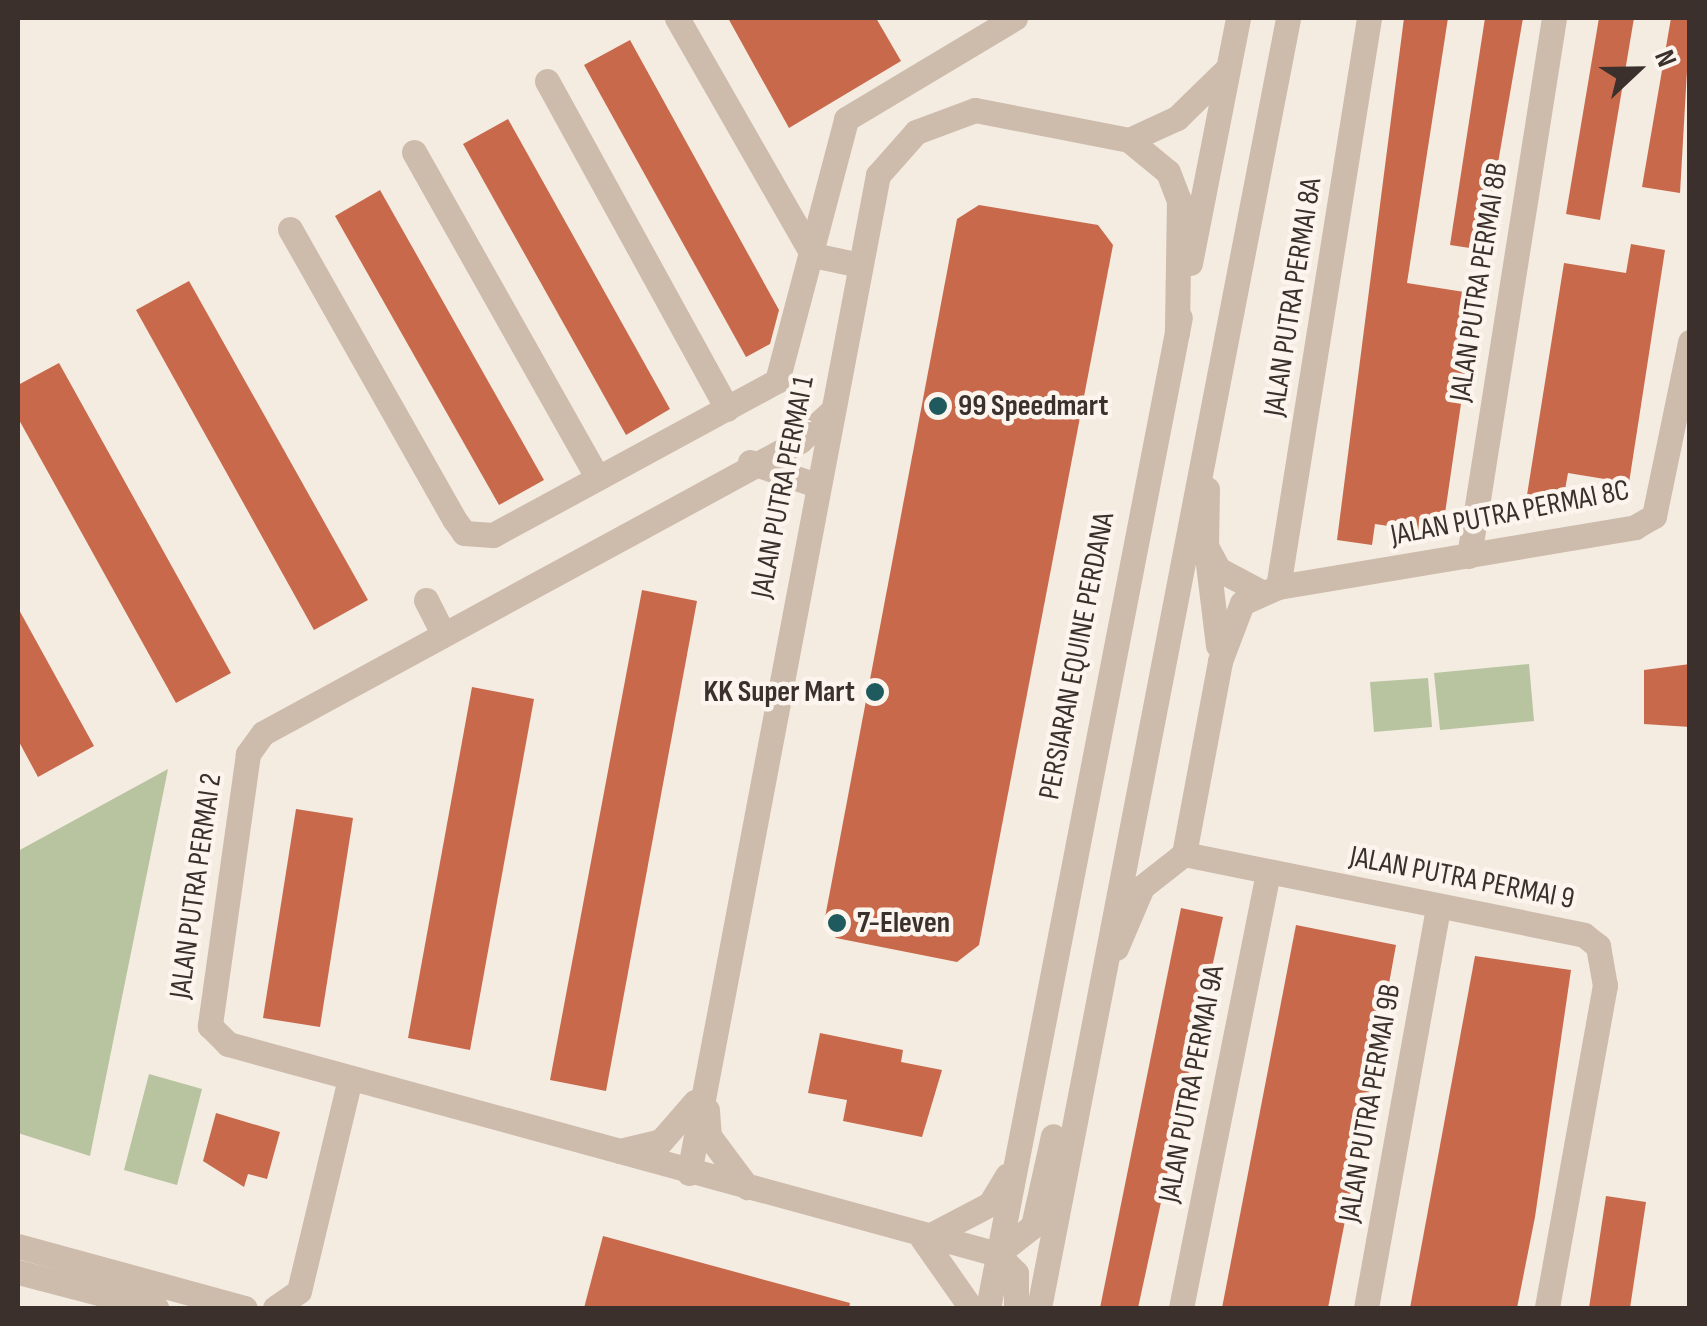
<!DOCTYPE html>
<style>
body{margin:0}
#map{position:relative;width:1707px;height:1326px;overflow:hidden;background:#f4ebe1;font-family:"Sofia Sans Condensed",sans-serif}
div>[style]{position:absolute}
[style*='--x']{left:calc(var(--x)*1px);top:calc(var(--y)*1px);width:calc(var(--w)*1px);rotate:calc(var(--a)*1deg)}
.green>*{inset:0;background:#b8c4a0}
.building>*{inset:0;background:#c8694b}
.minor>*{height:25px;margin:-12.5px;padding:0 12.5px;transform-origin:12.5px;border-radius:12.5px;background:#cdbbac}
.dots>*{width:28px;height:28px;translate:-50% -50%;box-sizing:border-box;border:5px solid #fbf5ee;border-radius:50%}
span{translate:-50% -50%;white-space:nowrap;text-align:center;line-height:1.15;-webkit-text-stroke:9px #fbf5ee;paint-order:stroke}
.street-label{font-size:30px;color:#3b302b}
.poi-label{font-size:30px;color:#3b302b;font-weight:700}
.left{translate:0 -50%;text-align:left}
.right{translate:-100% -50%;text-align:right}
.frame{position:absolute;inset:0;border:20px solid #3b302b;pointer-events:none}
.north{position:absolute;left:1587px;top:20px;width:100px;height:100px;-webkit-text-stroke:8px #fbf5ee;paint-order:stroke;rotate:68deg;font-size:28px;font-weight:700;line-height:40px;text-align:center;color:#3b302b}
.north::after{content:'';display:block;margin:auto;width:35px;height:45px;background:#3b302b;clip-path:polygon(50% 0,100% 100%,50% 72%,0 100%)}
</style>
<div id="map">
<div class="green">
<div style="clip-path:polygon(1529px 664px,1534px 721px,1440px 730px,1434px 673px)"></div>
<div style="clip-path:polygon(1428px 678px,1432px 727px,1374px 732px,1370px 682px)"></div>
<div style="clip-path:polygon(168px 769px,90px 1156px,18px 1133px,18px 851px)"></div>
<div style="clip-path:polygon(149px 1074px,202px 1089px,177px 1185px,124px 1170px)"></div>
</div>
<div class="building">
<div style="clip-path:polygon(728px 18px,876px 18px,901px 61px,789px 128px)"></div>
<div style="clip-path:polygon(1404px 18px,1448px 18px,1407px 283px,1477px 294px,1442px 534px,1375px 524px,1372px 545px,1337px 540px)"></div>
<div style="clip-path:polygon(1485px 18px,1523px 18px,1483px 250px,1450px 245px)"></div>
<div style="clip-path:polygon(1599px 18px,1634px 18px,1600px 220px,1566px 214px)"></div>
<div style="clip-path:polygon(1671px 18px,1690px 18px,1680px 193px,1642px 187px)"></div>
<div style="clip-path:polygon(630px 40px,779px 310px,770px 344px,746px 357px,584px 65px)"></div>
<div style="clip-path:polygon(508px 119px,670px 409px,626px 435px,463px 144px)"></div>
<div style="clip-path:polygon(380px 190px,544px 480px,499px 505px,335px 216px)"></div>
<div style="clip-path:polygon(979px 205px,1098px 225px,1113px 245px,979px 945px,957px 962px,836px 938px,824px 923px,957px 219px)"></div>
<div style="clip-path:polygon(1631px 244px,1665px 250px,1629px 483px,1568px 473px,1563px 501px,1527px 495px,1564px 263px,1626px 273px)"></div>
<div style="clip-path:polygon(189px 281px,368px 600px,314px 630px,136px 310px)"></div>
<div style="clip-path:polygon(59px 363px,231px 673px,176px 703px,18px 418px,18px 385px)"></div>
<div style="clip-path:polygon(642px 590px,697px 601px,606px 1091px,550px 1080px)"></div>
<div style="clip-path:polygon(18px 608px,94px 746px,38px 777px,18px 740px)"></div>
<div style="clip-path:polygon(1690px 664px,1690px 727px,1644px 724px,1644px 670px)"></div>
<div style="clip-path:polygon(472px 687px,534px 699px,470px 1050px,408px 1038px)"></div>
<div style="clip-path:polygon(296px 809px,353px 818px,320px 1027px,263px 1018px)"></div>
<div style="clip-path:polygon(1181px 908px,1223px 917px,1138px 1308px,1100px 1308px)"></div>
<div style="clip-path:polygon(1296px 925px,1396px 945px,1358px 1154px,1328px 1308px,1222px 1308px)"></div>
<div style="clip-path:polygon(1475px 956px,1571px 970px,1535px 1217px,1517px 1308px,1410px 1308px)"></div>
<div style="clip-path:polygon(820px 1033px,903px 1050px,901px 1062px,942px 1070px,922px 1137px,843px 1121px,847px 1100px,808px 1093px)"></div>
<div style="clip-path:polygon(216px 1113px,280px 1132px,267px 1179px,248px 1174px,244px 1187px,203px 1161px)"></div>
<div style="clip-path:polygon(1606px 1196px,1646px 1202px,1630px 1308px,1589px 1308px)"></div>
<div style="clip-path:polygon(603px 1236px,850px 1303px,849px 1308px,584px 1308px)"></div>
</div>
<div class="minor">
<div style="--x:677;--y:18;--w:273;--a:60.2"></div>
<div style="--x:813;--y:255;--w:48;--a:12"></div>
<div style="--x:547;--y:81;--w:374;--a:61.2"></div>
<div style="--x:1129;--y:140;--w:53;--a:-24.6"></div>
<div style="--x:1177;--y:118;--w:67;--a:-44.4"></div>
<div style="--x:414;--y:152;--w:374;--a:60.6"></div>
<div style="--x:290;--y:229;--w:333;--a:60.5"></div>
<div style="--x:454;--y:519;--w:17;--a:54"></div>
<div style="--x:464;--y:533;--w:29;--a:4"></div>
<div style="--x:493;--y:535;--w:323;--a:-28.5"></div>
<div style="--x:777;--y:381;--w:271;--a:-75.2"></div>
<div style="--x:846;--y:119;--w:197;--a:-30.9"></div>
<div style="--x:1190;--y:263;--w:250;--a:-78.9"></div>
<div style="--x:830;--y:413;--w:41;--a:137"></div>
<div style="--x:800;--y:441;--w:611;--a:151.46"></div>
<div style="--x:263;--y:733;--w:26;--a:126"></div>
<div style="--x:248;--y:754;--w:275;--a:98"></div>
<div style="--x:210;--y:1026;--w:25;--a:45"></div>
<div style="--x:228;--y:1044;--w:797;--a:15.27"></div>
<div style="--x:997;--y:1254;--w:27;--a:45"></div>
<div style="--x:1016;--y:1273;--w:35;--a:90"></div>
<div style="--x:750;--y:462;--w:70;--a:19.2"></div>
<div style="--x:1207;--y:489;--w:57;--a:91"></div>
<div style="--x:1206;--y:546;--w:26;--a:62"></div>
<div style="--x:1218;--y:569;--w:49;--a:28.1"></div>
<div style="--x:1207;--y:556;--w:90;--a:83"></div>
<div style="--x:1469;--y:556;--w:545;--a:-81.02"></div>
<div style="--x:1278;--y:587;--w:576;--a:-80.91"></div>
<div style="--x:426;--y:600;--w:36;--a:63"></div>
<div style="--x:1184;--y:854;--w:196;--a:-79.4"></div>
<div style="--x:1220;--y:661;--w:62;--a:-69.2"></div>
<div style="--x:1242;--y:603;--w:39;--a:-24"></div>
<div style="--x:1278;--y:587;--w:362;--a:-9.5"></div>
<div style="--x:1635;--y:527;--w:22;--a:-30"></div>
<div style="--x:1654;--y:516;--w:178;--a:-78.3"></div>
<div style="--x:1184;--y:854;--w:408;--a:11.4"></div>
<div style="--x:1584;--y:935;--w:18;--a:38"></div>
<div style="--x:1598;--y:946;--w:40;--a:80"></div>
<div style="--x:1605;--y:985;--w:328;--a:100.2"></div>
<div style="--x:1116;--y:948;--w:66;--a:-66.9"></div>
<div style="--x:1142;--y:887;--w:53;--a:-38.2"></div>
<div style="--x:707;--y:1110;--w:26;--a:86"></div>
<div style="--x:709;--y:1136;--w:64;--a:53.3"></div>
<div style="--x:620;--y:1151;--w:42;--a:-13.7"></div>
<div style="--x:661;--y:1141;--w:52;--a:-48.9"></div>
<div style="--x:689;--y:1173;--w:1016;--a:-79.28"></div>
<div style="--x:878;--y:175;--w:57;--a:-48.5"></div>
<div style="--x:916;--y:132;--w:63;--a:-20.4"></div>
<div style="--x:975;--y:110;--w:157;--a:11"></div>
<div style="--x:1129;--y:140;--w:50;--a:39.4"></div>
<div style="--x:1168;--y:172;--w:30;--a:69"></div>
<div style="--x:1179;--y:200;--w:133;--a:90.9"></div>
<div style="--x:927;--y:1237;--w:71;--a:-27.6"></div>
<div style="--x:990;--y:1204;--w:33;--a:-59"></div>
<div style="--x:922;--y:1238;--w:85;--a:55"></div>
<div style="--x:18;--y:1246;--w:235;--a:15.3"></div>
<div style="--x:997;--y:1254;--w:46;--a:-37.9"></div>
<div style="--x:1033;--y:1226;--w:92;--a:-77.5"></div>
<div style="--x:18;--y:1272;--w:143;--a:14.6"></div>
<div style="--x:275;--y:1308;--w:29;--a:-35"></div>
<div style="--x:299;--y:1291;--w:219;--a:-76.5"></div>
<div style="--x:988;--y:1308;--w:1009;--a:-79.04"></div>
<div style="--x:1039;--y:1308;--w:1314;--a:-79.07"></div>
<div style="--x:1181;--y:1308;--w:444;--a:-78.7"></div>
<div style="--x:1366;--y:1308;--w:406;--a:-79.8"></div>
</div>
<div class="dots">
<div style="left:938px;top:406px;background:#1f5a5e"></div>
<div style="left:875px;top:692px;background:#1f5a5e"></div>
<div style="left:837px;top:923px;background:#1f5a5e"></div>
</div>
<div class="street-label">
<span style="left:1479px;top:282px;rotate:-81deg">JALAN PUTRA PERMAI 8B</span>
<span style="left:1293px;top:297px;rotate:-81deg">JALAN PUTRA PERMAI 8A</span>
<span style="left:783px;top:487px;rotate:-79deg">JALAN PUTRA PERMAI 1</span>
<span style="left:1510px;top:513px;rotate:-11deg">JALAN PUTRA PERMAI 8C</span>
<span style="left:1077px;top:656px;rotate:-79deg">PERSIARAN EQUINE PERDANA</span>
<span style="left:1462px;top:878px;rotate:11deg">JALAN PUTRA PERMAI 9</span>
<span style="left:196px;top:886px;rotate:-82deg">JALAN PUTRA PERMAI 2</span>
<span style="left:1192px;top:1084px;rotate:-79deg">JALAN PUTRA PERMAI 9A</span>
<span style="left:1370px;top:1103px;rotate:-80deg">JALAN PUTRA PERMAI 9B</span>
</div>
<div class="poi-label">
<span class="left" style="left:958px;top:406px">99 Speedmart</span>
<span class="right" style="left:855px;top:692px">KK Super Mart</span>
<span class="left" style="left:857px;top:923px">7-Eleven</span>
</div>
<div class="frame"></div>
<div class="north">N</div>
</div>
